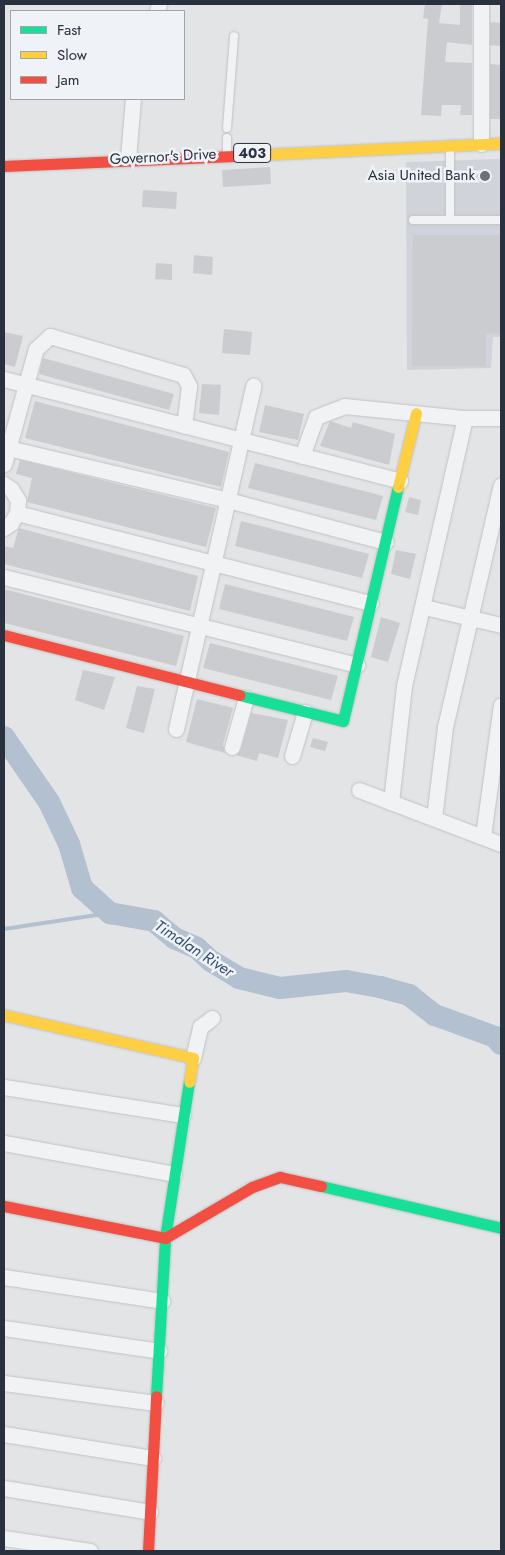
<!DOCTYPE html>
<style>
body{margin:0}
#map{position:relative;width:505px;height:1555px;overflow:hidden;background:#e2e4e6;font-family:Jost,sans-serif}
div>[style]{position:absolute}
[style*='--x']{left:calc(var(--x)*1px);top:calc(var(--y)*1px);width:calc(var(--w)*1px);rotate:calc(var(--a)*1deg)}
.built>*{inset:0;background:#d0d3d9}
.stream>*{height:4px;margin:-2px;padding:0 2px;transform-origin:2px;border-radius:2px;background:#b2c0d0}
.river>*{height:22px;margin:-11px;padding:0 11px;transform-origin:11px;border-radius:11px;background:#b2c0d0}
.building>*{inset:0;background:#cacccf}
.roads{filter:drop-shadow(0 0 1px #c0c2c4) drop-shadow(0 0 1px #c0c2c4)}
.lane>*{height:8px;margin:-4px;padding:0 4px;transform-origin:4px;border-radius:4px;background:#f1f2f3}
.street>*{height:15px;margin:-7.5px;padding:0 7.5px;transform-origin:7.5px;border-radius:7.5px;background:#f1f2f3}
.fast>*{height:11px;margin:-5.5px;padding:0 5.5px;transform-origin:5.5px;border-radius:5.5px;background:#16e098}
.slow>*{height:11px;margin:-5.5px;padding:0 5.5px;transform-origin:5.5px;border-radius:5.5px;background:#ffcf43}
.jam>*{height:11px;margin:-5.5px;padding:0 5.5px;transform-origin:5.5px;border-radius:5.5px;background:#f24e42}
.dots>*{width:14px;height:14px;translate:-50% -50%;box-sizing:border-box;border:2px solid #eff2f6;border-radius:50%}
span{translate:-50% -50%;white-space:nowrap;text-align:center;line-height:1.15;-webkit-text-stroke:5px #eff2f6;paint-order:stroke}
.shield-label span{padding:1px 4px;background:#eff2f6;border:1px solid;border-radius:4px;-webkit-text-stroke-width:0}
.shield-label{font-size:14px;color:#2a313e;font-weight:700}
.street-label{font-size:15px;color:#2a313e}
.poi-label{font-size:15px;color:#2a313e}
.right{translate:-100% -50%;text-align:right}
.water-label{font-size:16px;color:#365170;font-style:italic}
.frame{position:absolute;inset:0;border:5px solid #2a313e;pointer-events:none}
.legend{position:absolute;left:10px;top:10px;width:175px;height:90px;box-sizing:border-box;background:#eff2f6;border:1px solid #a0a5ac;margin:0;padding:6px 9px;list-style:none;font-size:15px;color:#2a313e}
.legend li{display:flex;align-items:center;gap:10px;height:25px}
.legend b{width:25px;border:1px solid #a0a5ac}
</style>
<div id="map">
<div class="built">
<div style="clip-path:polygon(501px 159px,501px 337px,493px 337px,491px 368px,407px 370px,406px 162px)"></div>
</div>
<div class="stream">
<div style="--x:4;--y:929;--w:107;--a:-8.6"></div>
</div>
<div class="river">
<div style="--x:4;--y:737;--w:79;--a:55.3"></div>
<div style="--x:49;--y:802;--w:47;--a:64.5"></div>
<div style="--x:69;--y:844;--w:46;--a:73.5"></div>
<div style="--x:82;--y:888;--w:38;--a:42"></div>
<div style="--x:110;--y:913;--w:45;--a:10.3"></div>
<div style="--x:154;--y:921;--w:26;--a:40"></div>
<div style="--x:174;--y:938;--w:25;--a:23"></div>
<div style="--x:197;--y:948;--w:19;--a:43"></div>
<div style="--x:211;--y:961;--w:33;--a:31"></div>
<div style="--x:239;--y:978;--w:42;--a:13.7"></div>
<div style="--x:280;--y:988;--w:66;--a:-6.1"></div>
<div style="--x:346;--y:981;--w:35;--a:10"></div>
<div style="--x:380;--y:987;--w:30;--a:15"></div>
<div style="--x:409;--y:995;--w:33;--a:38"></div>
<div style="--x:435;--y:1015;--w:64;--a:20.1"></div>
<div style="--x:495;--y:1037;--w:9;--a:49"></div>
</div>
<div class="building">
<div style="clip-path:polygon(425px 4px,442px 4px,439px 23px,460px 25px,460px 4px,472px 4px,472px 45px,447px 42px,445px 62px,472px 63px,472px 115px,460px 115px,461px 105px,442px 105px,441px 116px,421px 115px,428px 19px,423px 18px)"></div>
<div style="clip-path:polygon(490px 22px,501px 23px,501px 46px,490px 45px)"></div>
<div style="clip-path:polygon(490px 64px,501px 65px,501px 119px,490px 119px)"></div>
<div style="clip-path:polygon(270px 167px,271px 184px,223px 187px,222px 170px)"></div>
<div style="clip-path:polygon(143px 190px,177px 192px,176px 209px,142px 207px)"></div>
<div style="clip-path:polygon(413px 235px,501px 235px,501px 334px,486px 333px,486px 366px,412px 366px)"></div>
<div style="clip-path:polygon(194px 255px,213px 257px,212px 275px,193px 273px)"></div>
<div style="clip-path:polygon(156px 263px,172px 264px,172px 280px,155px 279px)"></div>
<div style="clip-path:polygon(224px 329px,252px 332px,250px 355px,222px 353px)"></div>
<div style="clip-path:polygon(4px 332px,23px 336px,15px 367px,4px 364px)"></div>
<div style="clip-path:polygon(43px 358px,174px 394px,169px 410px,39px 374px)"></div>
<div style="clip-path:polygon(202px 384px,221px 385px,219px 415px,199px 413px)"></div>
<div style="clip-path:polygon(35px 401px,229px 452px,221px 487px,25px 438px)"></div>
<div style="clip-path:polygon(265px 405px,304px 414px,298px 440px,259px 432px)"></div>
<div style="clip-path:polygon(330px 421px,351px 428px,353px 422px,395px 434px,389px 465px,320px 446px)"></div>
<div style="clip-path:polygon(20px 460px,216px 508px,206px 547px,27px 502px,32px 478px,16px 474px)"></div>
<div style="clip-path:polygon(255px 463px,383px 496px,376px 520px,248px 488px)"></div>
<div style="clip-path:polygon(409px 497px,421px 500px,418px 515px,405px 512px)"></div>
<div style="clip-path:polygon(241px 521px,369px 554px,362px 578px,235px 546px)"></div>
<div style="clip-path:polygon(19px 528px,198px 576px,190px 611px,4px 564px,4px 546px,13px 548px)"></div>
<div style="clip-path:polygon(396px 550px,416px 554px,410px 579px,391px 574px)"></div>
<div style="clip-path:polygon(225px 584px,354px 617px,347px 641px,219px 609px)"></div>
<div style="clip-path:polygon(4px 589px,184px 636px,176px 666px,4px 623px)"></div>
<div style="clip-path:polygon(381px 617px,400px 623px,388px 662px,371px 657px)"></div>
<div style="clip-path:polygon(210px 643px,338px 676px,331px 700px,203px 668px)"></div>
<div style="clip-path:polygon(83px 670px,115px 677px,104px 710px,75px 700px)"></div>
<div style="clip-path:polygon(137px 686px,155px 689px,144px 733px,126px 728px)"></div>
<div style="clip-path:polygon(197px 699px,233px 708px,223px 744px,225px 753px,186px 742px)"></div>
<div style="clip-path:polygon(251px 713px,288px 720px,278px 758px,259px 753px,257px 761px,236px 755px,241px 750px)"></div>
<div style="clip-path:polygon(313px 738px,328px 742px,325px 751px,310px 747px)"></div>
</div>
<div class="roads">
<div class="lane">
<div style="--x:227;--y:128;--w:92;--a:-85.6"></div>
<div style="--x:227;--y:138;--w:15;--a:90"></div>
<div style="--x:413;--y:220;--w:88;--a:0"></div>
<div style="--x:450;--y:220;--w:73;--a:-90"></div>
</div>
<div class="street">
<div style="--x:481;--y:4;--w:140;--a:90"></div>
<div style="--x:157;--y:11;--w:7;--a:-74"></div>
<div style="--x:128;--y:158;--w:59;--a:-85.2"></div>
<div style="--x:4;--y:379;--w:409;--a:14.4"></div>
<div style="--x:4;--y:447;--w:230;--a:13.3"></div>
<div style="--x:228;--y:500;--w:163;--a:14.9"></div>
<div style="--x:302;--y:456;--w:41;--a:-70.3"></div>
<div style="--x:316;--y:417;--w:30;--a:-21"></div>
<div style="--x:344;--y:406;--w:122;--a:5.7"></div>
<div style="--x:465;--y:418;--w:36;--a:0"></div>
<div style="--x:4;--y:464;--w:119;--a:-74.5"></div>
<div style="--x:36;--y:349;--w:19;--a:-43"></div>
<div style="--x:50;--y:336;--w:139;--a:16.3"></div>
<div style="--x:183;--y:375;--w:13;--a:61"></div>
<div style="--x:189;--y:386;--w:40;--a:97.1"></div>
<div style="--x:4;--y:484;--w:9;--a:36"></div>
<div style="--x:11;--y:489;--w:13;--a:58"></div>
<div style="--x:18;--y:500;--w:13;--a:94"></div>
<div style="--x:17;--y:513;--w:12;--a:121"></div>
<div style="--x:11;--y:523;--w:9;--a:144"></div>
<div style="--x:17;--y:513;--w:365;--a:14.3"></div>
<div style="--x:4;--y:577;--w:364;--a:14"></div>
<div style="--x:424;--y:607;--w:79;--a:13.2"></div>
<div style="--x:176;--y:729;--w:352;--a:-77.3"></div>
<div style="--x:232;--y:747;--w:51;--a:-74.1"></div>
<div style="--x:292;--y:756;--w:46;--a:-73.5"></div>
<div style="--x:359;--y:790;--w:152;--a:20.8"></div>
<div style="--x:391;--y:802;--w:117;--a:-83.6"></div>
<div style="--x:404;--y:686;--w:275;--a:-77.2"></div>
<div style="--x:434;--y:818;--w:92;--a:-83.1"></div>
<div style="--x:445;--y:727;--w:248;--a:-77"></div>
<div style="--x:483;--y:836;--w:132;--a:-82.2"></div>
<div style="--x:193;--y:1058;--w:32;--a:-77"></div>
<div style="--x:200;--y:1027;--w:15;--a:-37"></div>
<div style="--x:4;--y:1087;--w:181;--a:8.9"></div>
<div style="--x:4;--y:1143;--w:173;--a:10.3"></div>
<div style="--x:4;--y:1277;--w:160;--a:8.6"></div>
<div style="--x:4;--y:1328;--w:157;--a:8.4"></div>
<div style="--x:4;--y:1383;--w:153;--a:7.5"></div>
<div style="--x:4;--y:1434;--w:151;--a:9.2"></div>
<div style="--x:4;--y:1488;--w:148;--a:9.3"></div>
<div style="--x:4;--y:1538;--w:87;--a:8.6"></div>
</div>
<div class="fast">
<div style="--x:239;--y:695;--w:107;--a:14"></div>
<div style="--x:343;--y:721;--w:240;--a:-76.8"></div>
<div style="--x:321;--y:1186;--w:185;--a:13.1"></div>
<div style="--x:156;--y:1396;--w:158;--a:-86.7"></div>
<div style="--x:165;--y:1238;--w:158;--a:-81.3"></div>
</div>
<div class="slow">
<div style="--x:251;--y:155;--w:250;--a:-2.7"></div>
<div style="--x:398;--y:487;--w:76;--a:-76.3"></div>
<div style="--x:4;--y:1015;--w:194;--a:12.8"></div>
<div style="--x:193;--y:1058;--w:24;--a:99"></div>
</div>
<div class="jam">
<div style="--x:4;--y:166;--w:247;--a:-2.5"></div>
<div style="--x:4;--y:635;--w:243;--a:14.3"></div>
<div style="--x:4;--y:1206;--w:164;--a:11.2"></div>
<div style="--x:165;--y:1238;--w:101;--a:-30.4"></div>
<div style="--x:252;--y:1187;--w:30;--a:-20"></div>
<div style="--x:280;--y:1177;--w:42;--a:12.4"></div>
<div style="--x:148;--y:1551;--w:155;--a:-87"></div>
</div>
</div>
<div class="dots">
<div style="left:485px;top:176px;background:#6a7079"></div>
</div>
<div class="shield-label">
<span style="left:252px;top:153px">403</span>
</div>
<div class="street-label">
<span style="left:163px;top:157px;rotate:-3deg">Governor's Drive</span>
</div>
<div class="poi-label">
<span class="right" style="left:475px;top:176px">Asia United Bank</span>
</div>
<div class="water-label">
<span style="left:194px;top:949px;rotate:33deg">Timalan River</span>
</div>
<div class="frame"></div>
<ul class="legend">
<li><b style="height:6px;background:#16e098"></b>Fast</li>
<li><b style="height:6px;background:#ffcf43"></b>Slow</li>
<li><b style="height:6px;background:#f24e42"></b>Jam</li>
</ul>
</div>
